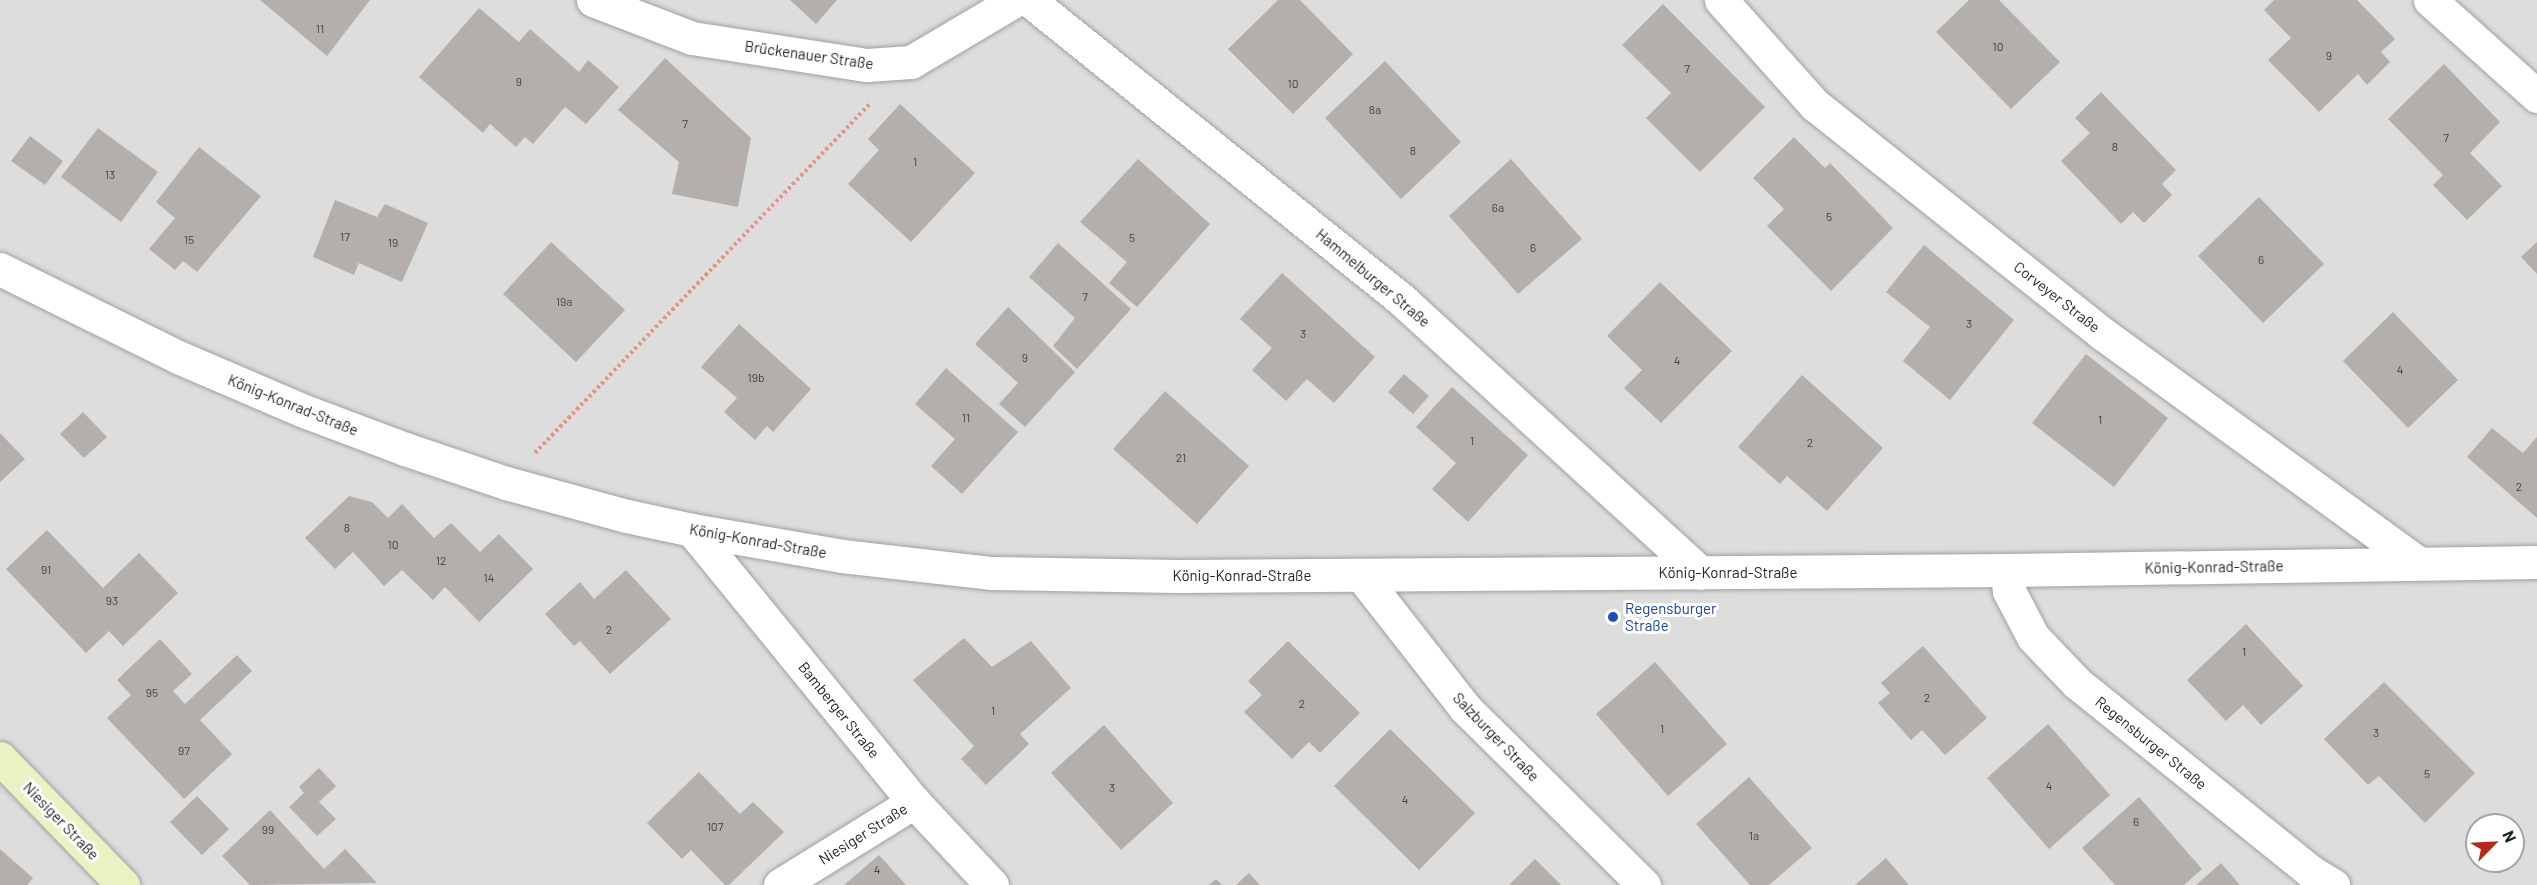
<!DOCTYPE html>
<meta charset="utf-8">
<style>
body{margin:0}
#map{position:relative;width:2537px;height:885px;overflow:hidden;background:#efede7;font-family:Barlow,sans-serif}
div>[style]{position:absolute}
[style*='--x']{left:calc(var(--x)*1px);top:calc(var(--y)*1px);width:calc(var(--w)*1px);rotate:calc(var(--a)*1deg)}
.residential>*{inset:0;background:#ddd}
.building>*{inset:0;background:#b4afaa}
.path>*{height:4px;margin-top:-2px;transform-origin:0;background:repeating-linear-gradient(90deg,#e8937f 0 3px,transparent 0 6px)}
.roads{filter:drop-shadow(0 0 2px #a0a0a0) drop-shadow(0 0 2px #a0a0a0)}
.street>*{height:33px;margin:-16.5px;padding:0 16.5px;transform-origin:16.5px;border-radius:16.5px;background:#fff}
.secondary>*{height:33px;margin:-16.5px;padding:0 16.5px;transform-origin:16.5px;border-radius:16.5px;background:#ebf2c2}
.dots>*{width:16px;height:16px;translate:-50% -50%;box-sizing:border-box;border:3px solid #fff;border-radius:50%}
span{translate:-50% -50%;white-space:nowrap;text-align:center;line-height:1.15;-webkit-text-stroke:6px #fff;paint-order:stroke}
.number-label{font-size:12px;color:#444342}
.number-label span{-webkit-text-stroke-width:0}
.street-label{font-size:15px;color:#1f1f1f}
.transit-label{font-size:15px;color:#164399}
.left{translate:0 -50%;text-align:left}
.north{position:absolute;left:2465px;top:813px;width:60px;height:60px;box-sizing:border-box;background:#fff;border:2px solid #a5a5a5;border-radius:50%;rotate:66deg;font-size:16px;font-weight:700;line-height:24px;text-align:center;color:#1f1f1f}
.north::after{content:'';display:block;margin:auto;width:21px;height:27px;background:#b5281a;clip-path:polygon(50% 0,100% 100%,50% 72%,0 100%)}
</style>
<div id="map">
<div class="residential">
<div style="clip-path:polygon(evenodd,0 0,2537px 0,2537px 885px,0 885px,0 0,2477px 825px,2513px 825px,2513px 861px,2477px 861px,2477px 825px)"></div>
</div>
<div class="building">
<div style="clip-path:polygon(260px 0,370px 0,327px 56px)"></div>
<div style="clip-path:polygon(790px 0,837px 0,816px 24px)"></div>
<div style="clip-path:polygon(1278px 0,1300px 0,1353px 54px,1293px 114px,1228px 49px)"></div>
<div style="clip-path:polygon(1969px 0,1999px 0,2060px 62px,2011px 109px,1936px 32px)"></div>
<div style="clip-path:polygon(2274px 0,2357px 0,2395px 39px,2381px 52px,2390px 62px,2367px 85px,2358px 74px,2319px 112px,2268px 60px,2291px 38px,2264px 10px)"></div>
<div style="clip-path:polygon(1663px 4px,1765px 107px,1700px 172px,1646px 118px,1671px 93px,1622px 45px)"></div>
<div style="clip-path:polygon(479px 8px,519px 42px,530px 29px,579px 72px,588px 60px,619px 87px,586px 124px,565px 107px,533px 144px,525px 137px,516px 147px,490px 124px,483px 133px,419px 77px)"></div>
<div style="clip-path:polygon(665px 58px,751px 138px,738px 207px,672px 194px,679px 162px,618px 110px)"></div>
<div style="clip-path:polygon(1385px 61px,1461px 142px,1401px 199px,1325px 118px)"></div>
<div style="clip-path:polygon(2444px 64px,2500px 122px,2470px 153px,2502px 186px,2467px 220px,2433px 185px,2443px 175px,2388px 119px)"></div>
<div style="clip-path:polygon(2101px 92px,2176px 170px,2162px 184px,2172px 195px,2144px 223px,2133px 212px,2121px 224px,2061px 161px,2090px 133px,2075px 118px)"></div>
<div style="clip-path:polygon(900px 104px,975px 173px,911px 242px,848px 184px,879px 150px,868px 139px)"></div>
<div style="clip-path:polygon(98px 128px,158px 172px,121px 222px,61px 177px)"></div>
<div style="clip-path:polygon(30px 136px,63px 161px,45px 185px,11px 161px)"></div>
<div style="clip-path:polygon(1794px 137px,1825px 168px,1830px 163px,1893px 228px,1831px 291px,1767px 226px,1784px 209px,1753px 178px)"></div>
<div style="clip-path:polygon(199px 147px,261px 196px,197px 272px,183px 261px,175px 270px,149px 249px,175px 218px,156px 202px)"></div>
<div style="clip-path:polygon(1138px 159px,1210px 224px,1137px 307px,1109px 283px,1127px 262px,1080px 222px)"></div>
<div style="clip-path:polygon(1511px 159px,1582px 239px,1518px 294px,1449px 216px)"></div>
<div style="clip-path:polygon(2259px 197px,2324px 264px,2263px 323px,2198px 256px)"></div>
<div style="clip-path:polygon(335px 200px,377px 217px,385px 204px,428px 223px,402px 282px,359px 263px,354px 275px,313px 257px)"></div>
<div style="clip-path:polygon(551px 242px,625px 310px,576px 362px,503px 294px)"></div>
<div style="clip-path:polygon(2537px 242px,2537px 274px,2521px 257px)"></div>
<div style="clip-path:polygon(1058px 243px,1131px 309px,1077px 369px,1053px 346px,1075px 318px,1029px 277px)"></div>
<div style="clip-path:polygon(1924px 245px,2014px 320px,1950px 400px,1903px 361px,1930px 327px,1886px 292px)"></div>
<div style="clip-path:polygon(1282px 273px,1375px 357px,1334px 403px,1307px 379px,1286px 401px,1252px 370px,1272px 348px,1240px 319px)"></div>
<div style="clip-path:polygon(1660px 282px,1732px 351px,1661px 423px,1624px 388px,1642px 370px,1607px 336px)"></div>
<div style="clip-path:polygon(1008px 307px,1075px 372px,1025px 427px,999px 404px,1018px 383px,975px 344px)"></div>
<div style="clip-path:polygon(2393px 312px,2458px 380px,2408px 428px,2343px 361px)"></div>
<div style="clip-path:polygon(739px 324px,811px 389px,773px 432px,767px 426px,755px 440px,724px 412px,737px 398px,701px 367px)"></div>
<div style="clip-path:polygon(2086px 354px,2168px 418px,2114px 487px,2032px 423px)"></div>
<div style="clip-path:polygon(946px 368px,1018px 432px,962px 494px,931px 466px,955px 439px,915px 404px)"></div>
<div style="clip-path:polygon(1404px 374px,1429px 396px,1413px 414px,1388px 392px)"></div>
<div style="clip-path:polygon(1802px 375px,1883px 448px,1827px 511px,1787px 476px,1780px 484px,1738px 447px)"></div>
<div style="clip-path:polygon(1452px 387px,1528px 455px,1468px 522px,1432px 489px,1456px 463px,1416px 427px)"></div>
<div style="clip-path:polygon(1165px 391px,1249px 466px,1197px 524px,1113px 449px)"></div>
<div style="clip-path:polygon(83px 412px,107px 437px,84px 458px,60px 434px)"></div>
<div style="clip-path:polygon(2492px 428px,2523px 453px,2537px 437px,2537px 518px,2467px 457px)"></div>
<div style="clip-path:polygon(0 433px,25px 459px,0 482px)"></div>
<div style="clip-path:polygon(349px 496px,372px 502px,388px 518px,402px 504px,434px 538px,451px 523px,480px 552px,499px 534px,533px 569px,479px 622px,445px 587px,433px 600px,402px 570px,384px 586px,353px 552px,335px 569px,305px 538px)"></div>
<div style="clip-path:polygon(47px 530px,103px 588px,139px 553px,178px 593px,123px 646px,109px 631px,86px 653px,6px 569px)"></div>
<div style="clip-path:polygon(626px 570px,671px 619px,610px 674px,580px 641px,574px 646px,545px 614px,580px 582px,594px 599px)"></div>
<div style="clip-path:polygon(2246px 624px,2303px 686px,2261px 725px,2243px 705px,2226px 721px,2187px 680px)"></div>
<div style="clip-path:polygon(964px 638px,992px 667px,1031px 641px,1071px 688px,1020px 734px,1029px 744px,986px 785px,961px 759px,974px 746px,913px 680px)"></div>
<div style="clip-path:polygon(160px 639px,192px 674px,173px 691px,185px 704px,237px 655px,252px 671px,200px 720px,232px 754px,184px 799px,107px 718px,131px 695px,117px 680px)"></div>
<div style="clip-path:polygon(1288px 641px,1360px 713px,1320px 753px,1309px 742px,1292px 759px,1244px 712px,1262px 695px,1248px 681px)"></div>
<div style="clip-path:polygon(1923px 646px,1987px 718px,1945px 755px,1922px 730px,1911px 740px,1878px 703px,1890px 693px,1881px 683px)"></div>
<div style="clip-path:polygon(1655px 662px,1727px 744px,1668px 796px,1596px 714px)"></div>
<div style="clip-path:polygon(2384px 682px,2475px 773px,2425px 823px,2379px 776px,2368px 785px,2324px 739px)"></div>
<div style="clip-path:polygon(2048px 724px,2110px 795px,2049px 849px,1987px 778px)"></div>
<div style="clip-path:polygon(1104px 725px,1173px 803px,1121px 850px,1051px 773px)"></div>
<div style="clip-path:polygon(1390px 729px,1475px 813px,1419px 870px,1334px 786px)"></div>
<div style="clip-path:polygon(319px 768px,336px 786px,319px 802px,336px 819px,317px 836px,289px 807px,304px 793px,299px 787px)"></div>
<div style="clip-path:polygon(699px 772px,740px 814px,753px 802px,784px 832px,729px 885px,725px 885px,691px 850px,682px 859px,647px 823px)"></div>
<div style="clip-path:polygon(1749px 777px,1812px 848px,1769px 885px,1750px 885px,1696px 824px)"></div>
<div style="clip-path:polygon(197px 796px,229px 829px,202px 855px,170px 822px)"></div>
<div style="clip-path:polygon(2139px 797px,2202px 869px,2184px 885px,2115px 885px,2082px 848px)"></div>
<div style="clip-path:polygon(270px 810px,324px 869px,345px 849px,377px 883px,250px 885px,222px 856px)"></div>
<div style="clip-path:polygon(0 849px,33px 878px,27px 885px,0 885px)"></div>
<div style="clip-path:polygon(879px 855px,906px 885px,844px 885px)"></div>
<div style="clip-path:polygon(1886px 858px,1909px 885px,1855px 885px)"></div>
<div style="clip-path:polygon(1535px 859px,1561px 885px,1509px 885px)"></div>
<div style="clip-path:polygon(2221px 863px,2240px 885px,2196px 885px)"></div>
<div style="clip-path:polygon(1249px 873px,1260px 885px,1236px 885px)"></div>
<div style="clip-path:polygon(1216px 879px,1222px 885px,1209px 885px)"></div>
</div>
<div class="path">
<div style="--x:535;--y:453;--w:485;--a:-46.2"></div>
</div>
<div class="roads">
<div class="street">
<div style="--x:593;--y:0;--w:106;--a:21"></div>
<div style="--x:692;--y:38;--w:177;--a:8.8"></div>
<div style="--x:867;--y:65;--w:44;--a:-3.9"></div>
<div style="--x:911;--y:62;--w:122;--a:-30.6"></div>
<div style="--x:1029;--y:0;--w:480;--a:38.8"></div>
<div style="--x:1403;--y:301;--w:403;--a:42.4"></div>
<div style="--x:1721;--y:0;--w:141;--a:48.2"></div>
<div style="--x:1815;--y:105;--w:368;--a:38.5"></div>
<div style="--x:2103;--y:334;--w:389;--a:36"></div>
<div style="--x:2430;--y:0;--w:144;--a:41.9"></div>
<div style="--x:0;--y:269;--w:199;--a:26.3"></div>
<div style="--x:178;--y:357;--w:137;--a:23.2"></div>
<div style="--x:304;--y:411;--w:108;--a:20.6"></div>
<div style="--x:405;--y:449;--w:107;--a:18.6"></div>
<div style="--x:506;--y:483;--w:125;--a:15.3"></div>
<div style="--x:627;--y:516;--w:66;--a:12.2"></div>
<div style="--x:692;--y:530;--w:152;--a:9.8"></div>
<div style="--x:842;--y:556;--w:151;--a:6.5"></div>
<div style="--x:992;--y:573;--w:186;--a:0.9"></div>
<div style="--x:1178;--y:576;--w:829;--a:-0.41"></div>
<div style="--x:2007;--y:570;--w:530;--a:-0.86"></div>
<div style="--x:692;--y:530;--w:351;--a:50.8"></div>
<div style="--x:914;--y:802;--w:114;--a:46.8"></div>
<div style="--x:2007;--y:570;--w:21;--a:85"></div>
<div style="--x:2009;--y:591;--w:52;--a:62.4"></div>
<div style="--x:2033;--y:637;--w:64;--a:46.3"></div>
<div style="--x:2077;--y:683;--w:301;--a:38.9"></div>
<div style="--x:2311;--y:872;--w:26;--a:31"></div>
<div style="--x:1362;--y:576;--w:167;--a:52"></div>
<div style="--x:1465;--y:708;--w:252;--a:44.7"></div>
<div style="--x:780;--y:885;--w:158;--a:-31.8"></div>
</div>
<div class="secondary">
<div style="--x:0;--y:758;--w:177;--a:45.9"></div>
</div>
</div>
<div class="dots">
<div style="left:1613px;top:617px;background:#1a4fb4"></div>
</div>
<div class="number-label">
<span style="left:320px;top:29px">11</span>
<span style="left:1998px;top:47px">10</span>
<span style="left:2329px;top:56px">9</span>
<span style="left:1687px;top:69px">7</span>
<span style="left:519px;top:82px">9</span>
<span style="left:1293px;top:84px">10</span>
<span style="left:1375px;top:110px">8a</span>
<span style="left:685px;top:124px">7</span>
<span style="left:2446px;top:138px">7</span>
<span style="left:2115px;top:147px">8</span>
<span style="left:1413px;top:151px">8</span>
<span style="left:915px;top:162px">1</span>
<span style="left:110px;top:175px">13</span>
<span style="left:1498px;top:208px">6a</span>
<span style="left:1829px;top:217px">5</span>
<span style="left:345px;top:237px">17</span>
<span style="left:1132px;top:238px">5</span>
<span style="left:189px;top:240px">15</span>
<span style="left:393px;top:243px">19</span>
<span style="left:1533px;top:248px">6</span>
<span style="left:2261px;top:260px">6</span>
<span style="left:1085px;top:297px">7</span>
<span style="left:564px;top:302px">19a</span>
<span style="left:1969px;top:324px">3</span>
<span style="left:1303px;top:334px">3</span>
<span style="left:1025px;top:358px">9</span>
<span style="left:1677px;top:361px">4</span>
<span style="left:2400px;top:370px">4</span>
<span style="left:756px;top:378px">19b</span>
<span style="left:966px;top:418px">11</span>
<span style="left:2100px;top:420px">1</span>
<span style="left:1472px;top:441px">1</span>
<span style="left:1810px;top:443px">2</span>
<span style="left:1181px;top:458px">21</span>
<span style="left:2519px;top:487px">2</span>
<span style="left:347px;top:528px">8</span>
<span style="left:393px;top:545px">10</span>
<span style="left:441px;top:561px">12</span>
<span style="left:46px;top:570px">91</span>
<span style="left:489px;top:578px">14</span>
<span style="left:112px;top:601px">93</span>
<span style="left:609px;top:630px">2</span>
<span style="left:2244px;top:652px">1</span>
<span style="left:152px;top:693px">95</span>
<span style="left:1927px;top:698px">2</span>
<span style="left:1302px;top:704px">2</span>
<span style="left:993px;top:711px">1</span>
<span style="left:1662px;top:729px">1</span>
<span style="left:2376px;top:733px">3</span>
<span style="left:184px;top:751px">97</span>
<span style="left:2427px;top:774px">5</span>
<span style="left:2049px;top:786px">4</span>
<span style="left:1112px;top:788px">3</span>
<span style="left:1405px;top:800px">4</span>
<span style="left:2136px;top:822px">6</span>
<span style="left:715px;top:827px">107</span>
<span style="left:268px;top:830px">99</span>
<span style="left:1754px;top:836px">1a</span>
<span style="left:877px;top:870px">4</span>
</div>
<div class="street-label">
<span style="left:809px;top:55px;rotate:8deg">Brückenauer Straße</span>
<span style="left:1373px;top:278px;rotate:40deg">Hammelburger Straße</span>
<span style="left:2057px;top:297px;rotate:38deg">Corveyer Straße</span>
<span style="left:293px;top:405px;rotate:22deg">König-Konrad-Straße</span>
<span style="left:758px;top:541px;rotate:10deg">König-Konrad-Straße</span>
<span style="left:2214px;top:567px;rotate:-1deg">König-Konrad-Straße</span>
<span style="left:1728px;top:573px">König-Konrad-Straße</span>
<span style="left:1242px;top:576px">König-Konrad-Straße</span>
<span style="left:839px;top:710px;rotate:51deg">Bamberger Straße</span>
<span style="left:1496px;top:737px;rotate:46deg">Salzburger Straße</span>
<span style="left:2151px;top:743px;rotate:39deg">Regensburger Straße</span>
<span style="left:61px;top:821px;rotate:46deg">Niesiger Straße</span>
<span style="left:863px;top:834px;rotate:-32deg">Niesiger Straße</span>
</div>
<div class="transit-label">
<span class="left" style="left:1625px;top:617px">Regensburger<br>Straße</span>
</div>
<div class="north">N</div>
</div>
